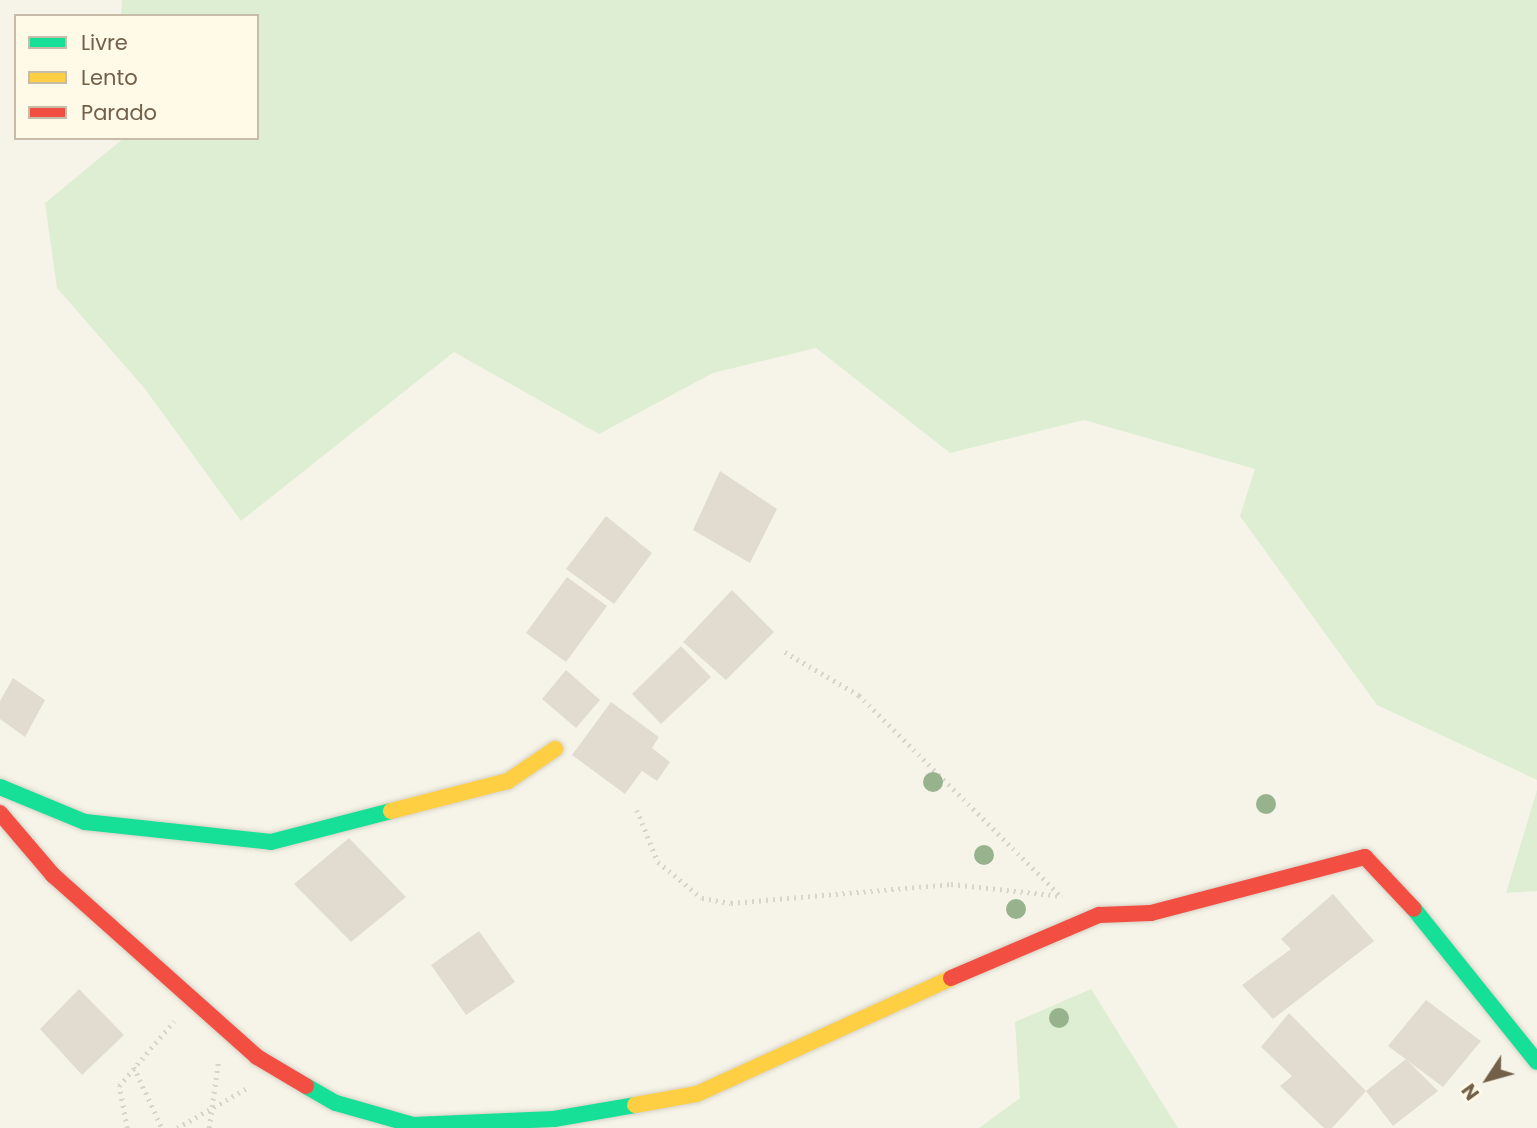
<!DOCTYPE html>
<style>
body{margin:0}
#map{position:relative;width:1537px;height:1128px;overflow:hidden;background:#f6f4e8;font-family:Poppins,sans-serif}
div>[style]{position:absolute}
[style*='--x']{left:calc(var(--x)*1px);top:calc(var(--y)*1px);width:calc(var(--w)*1px);rotate:calc(var(--a)*1deg)}
.green>*{inset:0;background:#deeed3}
.building>*{inset:0;background:#e2dcd0}
.path>*{height:4.5px;margin-top:-2.25px;transform-origin:0;background:repeating-linear-gradient(90deg,#d9d4cc 0 2px,transparent 0 7px)}
.roads{filter:drop-shadow(0 0 2px #d6d1c6) drop-shadow(0 0 2px #d6d1c6)}
.fast>*{height:16px;margin:-8px;padding:0 8px;transform-origin:8px;border-radius:8px;background:#16e098}
.slow>*{height:16px;margin:-8px;padding:0 8px;transform-origin:8px;border-radius:8px;background:#ffcf43}
.jam>*{height:16px;margin:-8px;padding:0 8px;transform-origin:8px;border-radius:8px;background:#f24e42}
.trees>*{width:20px;height:20px;margin:-10px;border-radius:50%;background:#97b38e}
span{translate:-50% -50%;white-space:nowrap;text-align:center;line-height:1.15;-webkit-text-stroke:6px #fffae8;paint-order:stroke}
.legend{position:absolute;left:14px;top:14px;width:245px;height:126px;box-sizing:border-box;background:#fffae8;border:2px solid #c7bca8;margin:0;padding:9px 12px;list-style:none;font-size:21px;color:#736049}
.legend li{display:flex;align-items:center;gap:14px;height:35px}
.legend b{width:35px;border:2px solid #c7bca8}
.north{position:absolute;left:1453px;top:1044px;width:70px;height:70px;-webkit-text-stroke:5px #fffae8;paint-order:stroke;rotate:234deg;font-size:19px;font-weight:700;line-height:28px;text-align:center;color:#736049}
.north::after{content:'';display:block;margin:auto;width:24px;height:32px;background:#736049;clip-path:polygon(50% 0,100% 100%,50% 72%,0 100%)}
</style>
<div id="map">
<div class="green">
<div style="clip-path:polygon(122px 0,1537px 0,1537px 780px,1377px 705px,1240px 516px,1255px 469px,1084px 420px,950px 453px,816px 348px,713px 373px,599px 434px,454px 352px,241px 521px,145px 389px,57px 288px,45px 203px,124px 138px,257px 138px,257px 16px,121px 16px)"></div>
<div style="clip-path:polygon(1537px 790px,1537px 891px,1506px 893px)"></div>
<div style="clip-path:polygon(1091px 989px,1178px 1128px,979px 1128px,1020px 1098px,1015px 1022px)"></div>
</div>
<div class="building">
<div style="clip-path:polygon(720px 471px,777px 509px,750px 563px,693px 530px)"></div>
<div style="clip-path:polygon(606px 516px,652px 553px,614px 604px,566px 569px)"></div>
<div style="clip-path:polygon(567px 577px,607px 606px,566px 662px,526px 633px)"></div>
<div style="clip-path:polygon(732px 590px,774px 632px,726px 680px,683px 642px)"></div>
<div style="clip-path:polygon(681px 646px,711px 677px,661px 724px,632px 694px)"></div>
<div style="clip-path:polygon(566px 670px,600px 700px,576px 728px,542px 699px)"></div>
<div style="clip-path:polygon(13px 678px,45px 700px,25px 737px,0 719px,0 701px)"></div>
<div style="clip-path:polygon(611px 702px,659px 737px,652px 748px,670px 762px,657px 781px,642px 771px,625px 794px,572px 755px)"></div>
<div style="clip-path:polygon(349px 838px,406px 897px,351px 942px,294px 884px)"></div>
<div style="clip-path:polygon(1333px 894px,1374px 941px,1273px 1019px,1242px 985px,1291px 949px,1281px 939px)"></div>
<div style="clip-path:polygon(479px 931px,515px 982px,466px 1015px,431px 965px)"></div>
<div style="clip-path:polygon(79px 989px,124px 1035px,82px 1075px,40px 1029px)"></div>
<div style="clip-path:polygon(1426px 1000px,1481px 1041px,1443px 1087px,1388px 1046px)"></div>
<div style="clip-path:polygon(1289px 1013px,1366px 1091px,1406px 1059px,1438px 1091px,1393px 1126px,1366px 1091px,1332px 1128px,1324px 1128px,1280px 1086px,1292px 1076px,1261px 1047px)"></div>
</div>
<div class="path">
<div style="--x:785;--y:652;--w:86;--a:30.2"></div>
<div style="--x:859;--y:695;--w:284;--a:44.9"></div>
<div style="--x:637;--y:810;--w:56;--a:68"></div>
<div style="--x:658;--y:862;--w:57;--a:39.3"></div>
<div style="--x:702;--y:898;--w:29;--a:10"></div>
<div style="--x:731;--y:903;--w:221;--a:-4.9"></div>
<div style="--x:951;--y:884;--w:112;--a:6.2"></div>
<div style="--x:134;--y:1067;--w:67;--a:65.3"></div>
<div style="--x:127;--y:1128;--w:43;--a:-100.8"></div>
<div style="--x:119;--y:1086;--w:85;--a:-49.8"></div>
<div style="--x:177;--y:1128;--w:83;--a:-29.7"></div>
<div style="--x:209;--y:1128;--w:66;--a:-82.1"></div>
</div>
<div class="roads">
<div class="fast">
<div style="--x:0;--y:787;--w:92;--a:22.4"></div>
<div style="--x:85;--y:822;--w:187;--a:6.1"></div>
<div style="--x:271;--y:842;--w:124;--a:-14.5"></div>
<div style="--x:1414;--y:909;--w:196;--a:51.2"></div>
<div style="--x:306;--y:1086;--w:34;--a:30"></div>
<div style="--x:336;--y:1103;--w:80;--a:15.9"></div>
<div style="--x:413;--y:1125;--w:141;--a:-2.4"></div>
<div style="--x:554;--y:1119;--w:82;--a:-9.8"></div>
</div>
<div class="slow">
<div style="--x:391;--y:811;--w:121;--a:-14.4"></div>
<div style="--x:508;--y:781;--w:57;--a:-34.2"></div>
<div style="--x:635;--y:1105;--w:63;--a:-10.1"></div>
<div style="--x:697;--y:1094;--w:279;--a:-24.5"></div>
</div>
<div class="jam">
<div style="--x:0;--y:813;--w:82;--a:49.5"></div>
<div style="--x:53;--y:875;--w:273;--a:41.7"></div>
<div style="--x:257;--y:1057;--w:57;--a:30.6"></div>
<div style="--x:951;--y:978;--w:161;--a:-23.1"></div>
<div style="--x:1099;--y:915;--w:52;--a:-2.2"></div>
<div style="--x:1151;--y:913;--w:221;--a:-14.7"></div>
<div style="--x:1365;--y:857;--w:71;--a:46.7"></div>
</div>
</div>
<div class="trees">
<div style="left:933px;top:782px"></div>
<div style="left:1266px;top:804px"></div>
<div style="left:984px;top:855px"></div>
<div style="left:1016px;top:909px"></div>
<div style="left:1059px;top:1018px"></div>
</div>
<ul class="legend">
<li><b style="height:9px;background:#16e098"></b>Livre</li>
<li><b style="height:9px;background:#ffcf43"></b>Lento</li>
<li><b style="height:9px;background:#f24e42"></b>Parado</li>
</ul>
<div class="north">N</div>
</div>
